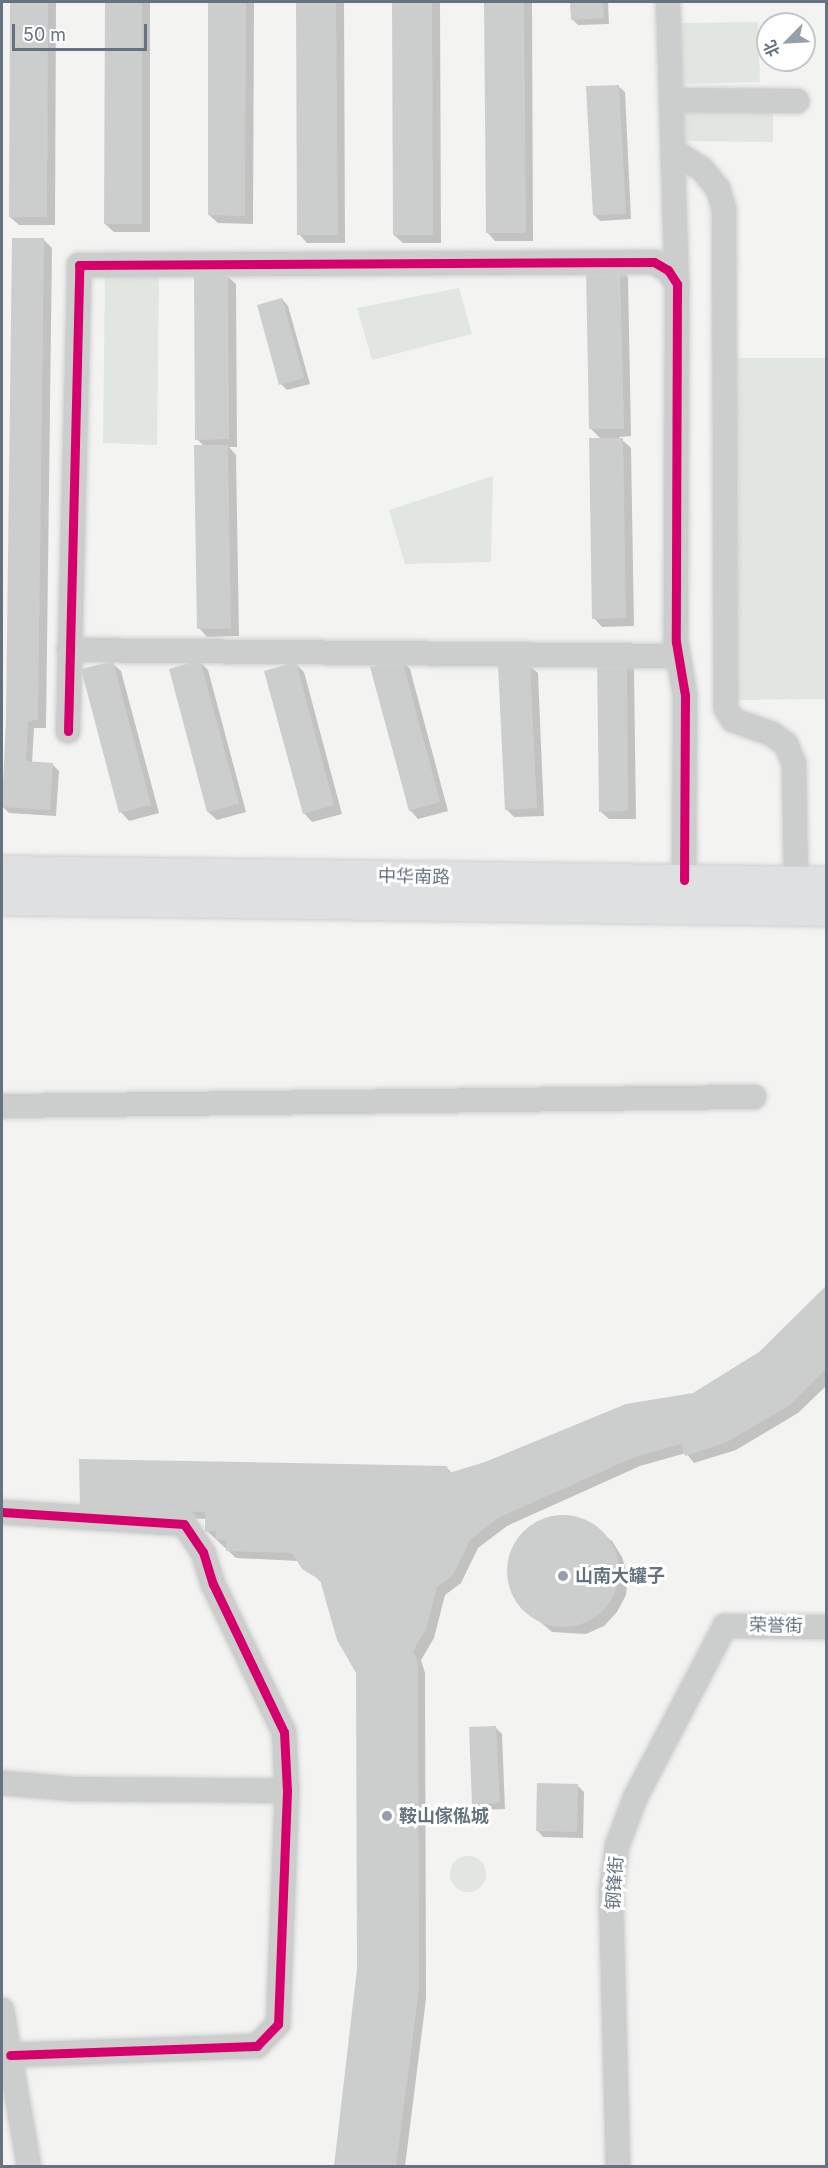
<!DOCTYPE html>
<meta charset="utf-8">
<style>
body{margin:0}
#map{position:relative;width:828px;height:2168px;overflow:hidden;background:#f3f3f2;font-family:Inter,"Noto Sans SC",sans-serif}
div>[style]{position:absolute}
[style*='--x']{left:calc(var(--x)*1px);top:calc(var(--y)*1px);width:calc(var(--w)*1px);rotate:calc(var(--a)*1deg)}
.green>*{inset:0;background:#e2e6e0}
.round{border-radius:50%}
.shadow>*{inset:0;background:#0003}
.building>*{inset:0;background:#cccece}
.roads{filter:drop-shadow(0 0 2px #cfd0d0) drop-shadow(0 0 2px #cfd0d0)}
.minor>*{height:24px;margin:-12px;padding:0 12px;transform-origin:12px;border-radius:12px;background:#cccdcd}
.major>*{height:30px;margin:-15px;padding:0 15px;transform-origin:15px;border-radius:15px;background:#dfe0e1}
.cycleway>*{height:9px;margin:-4.5px;padding:0 4.5px;transform-origin:4.5px;border-radius:4.5px;background:#d6006c}
.dots>*{width:16px;height:16px;translate:-50% -50%;box-sizing:border-box;border:3px solid #fff;border-radius:50%}
span{translate:-50% -50%;white-space:nowrap;text-align:center;line-height:1.15;-webkit-text-stroke:6px #fff;paint-order:stroke}
.street-label{font-size:18px;color:#657280}
.poi-label{font-size:18px;color:#657280;font-weight:700}
.left{translate:0 -50%;text-align:left}
.frame{position:absolute;inset:0;border:3px solid #657280;pointer-events:none}
.north{position:absolute;left:756px;top:12px;width:60px;height:60px;box-sizing:border-box;background:#fff;border:2px solid #c1c7cc;border-radius:50%;rotate:246deg;font-size:16px;font-weight:700;line-height:24px;text-align:center;color:#657280}
.north::after{content:'';display:block;margin:auto;width:21px;height:27px;background:#979fa8;clip-path:polygon(50% 0,100% 100%,50% 72%,0 100%)}
.scale{position:absolute;left:12px;top:24px;width:135px;height:27px;box-sizing:border-box;border:3px solid #657280;border-top:0;padding-left:8px;font-size:18px;line-height:21px;white-space:nowrap;color:#657280;-webkit-text-stroke:4px #fff;paint-order:stroke}
</style>
<div id="map">
<div class="green">
<div style="clip-path:polygon(758px 22px,760px 82px,681px 84px,679px 23px)"></div>
<div style="clip-path:polygon(682px 109px,773px 109px,773px 142px,682px 141px)"></div>
<div style="clip-path:polygon(105px 274px,159px 275px,157px 445px,103px 443px)"></div>
<div style="clip-path:polygon(459px 288px,472px 334px,372px 360px,357px 308px)"></div>
<div style="clip-path:polygon(734px 358px,826px 358px,826px 699px,736px 700px)"></div>
<div style="clip-path:polygon(493px 476px,491px 562px,405px 564px,389px 510px)"></div>
<div class="round" style="left:450px;top:1856px;width:36px;height:36px"></div>
</div>
<div class="shadow">
<div style="clip-path:polygon(11px 2px,56px 2px,55px 225px,19px 225px,10px 217px)"></div>
<div style="clip-path:polygon(106px 2px,150px 2px,150px 232px,114px 232px,105px 224px)"></div>
<div style="clip-path:polygon(210px 2px,254px 2px,253px 224px,218px 223px,209px 215px)"></div>
<div style="clip-path:polygon(297px 2px,344px 2px,345px 243px,307px 243px,299px 234px)"></div>
<div style="clip-path:polygon(393px 2px,440px 2px,441px 243px,403px 243px,394px 235px)"></div>
<div style="clip-path:polygon(486px 2px,532px 2px,533px 241px,495px 241px,487px 232px)"></div>
<div style="clip-path:polygon(571px 2px,608px 2px,609px 24px,578px 25px,572px 19px)"></div>
<div style="clip-path:polygon(618px 86px,625px 92px,631px 219px,600px 221px,594px 215px)"></div>
<div style="clip-path:polygon(44px 240px,52px 248px,46px 728px,34px 728px,32px 763px,52px 764px,59px 771px,56px 816px,9px 813px,2px 806px)"></div>
<div style="clip-path:polygon(620px 269px,628px 277px,631px 436px,619px 437px,631px 448px,634px 626px,602px 627px,594px 618px,602px 440px,590px 428px)"></div>
<div style="clip-path:polygon(227px 276px,236px 284px,237px 447px,229px 447px,236px 455px,239px 636px,207px 637px,199px 628px,204px 446px,197px 439px)"></div>
<div style="clip-path:polygon(282px 299px,288px 306px,310px 384px,287px 390px,281px 384px)"></div>
<div style="clip-path:polygon(626px 659px,634px 668px,636px 819px,609px 819px,600px 811px)"></div>
<div style="clip-path:polygon(401px 660px,410px 669px,448px 811px,418px 819px,410px 810px)"></div>
<div style="clip-path:polygon(200px 662px,208px 670px,246px 812px,217px 820px,208px 812px,171px 670px)"></div>
<div style="clip-path:polygon(112px 663px,121px 671px,159px 813px,129px 821px,121px 812px)"></div>
<div style="clip-path:polygon(295px 663px,304px 672px,342px 814px,312px 822px,304px 813px)"></div>
<div style="clip-path:polygon(529px 665px,538px 673px,544px 816px,514px 817px,506px 809px)"></div>
<div style="clip-path:polygon(826px 1288px,826px 1386px,798px 1413px,736px 1450px,694px 1463px,686px 1453px,640px 1466px,507px 1526px,478px 1548px,461px 1583px,445px 1595px,434px 1638px,421px 1660px,425px 1673px,426px 1999px,405px 2166px,336px 2166px,359px 1969px,357px 1673px,322px 1583px,299px 1561px,236px 1558px,207px 1531px,207px 1519px,90px 1516px,446px 1467px,452px 1473px,694px 1394px,760px 1353px)"></div>
<div style="clip-path:polygon(568px 1516px,587px 1521px,612px 1541px,622px 1557px,628px 1576px,626px 1595px,617px 1612px,604px 1626px,586px 1634px,552px 1632px,516px 1601px,509px 1585px,511px 1551px,533px 1524px)"></div>
<div style="clip-path:polygon(496px 1728px,502px 1734px,505px 1809px,480px 1810px,474px 1804px)"></div>
<div style="clip-path:polygon(578px 1786px,584px 1792px,583px 1838px,543px 1837px,537px 1830px)"></div>
</div>
<div class="building">
<div style="clip-path:polygon(10px 2px,48px 2px,47px 217px,9px 217px)"></div>
<div style="clip-path:polygon(105px 2px,142px 2px,142px 224px,104px 224px)"></div>
<div style="clip-path:polygon(208px 2px,246px 2px,245px 216px,208px 215px)"></div>
<div style="clip-path:polygon(296px 2px,336px 2px,338px 235px,297px 235px)"></div>
<div style="clip-path:polygon(392px 2px,432px 2px,433px 235px,393px 235px)"></div>
<div style="clip-path:polygon(484px 2px,524px 2px,526px 233px,486px 233px)"></div>
<div style="clip-path:polygon(570px 2px,603px 2px,604px 18px,571px 20px)"></div>
<div style="clip-path:polygon(619px 85px,626px 214px,593px 215px,586px 86px)"></div>
<div style="clip-path:polygon(12px 238px,44px 238px,38px 720px,28px 721px,26px 761px,53px 763px,50px 810px,2px 807px,6px 719px)"></div>
<div style="clip-path:polygon(620px 267px,624px 429px,589px 429px,586px 268px)"></div>
<div style="clip-path:polygon(194px 274px,228px 274px,229px 439px,195px 440px)"></div>
<div style="clip-path:polygon(282px 298px,304px 378px,279px 385px,257px 305px)"></div>
<div style="clip-path:polygon(589px 438px,623px 438px,626px 618px,592px 619px)"></div>
<div style="clip-path:polygon(194px 445px,228px 445px,231px 629px,197px 629px)"></div>
<div style="clip-path:polygon(597px 658px,627px 658px,628px 811px,599px 812px)"></div>
<div style="clip-path:polygon(402px 659px,440px 802px,409px 811px,370px 667px)"></div>
<div style="clip-path:polygon(200px 660px,239px 804px,207px 812px,169px 669px)"></div>
<div style="clip-path:polygon(113px 661px,151px 805px,119px 813px,81px 669px)"></div>
<div style="clip-path:polygon(296px 662px,334px 805px,303px 814px,264px 671px)"></div>
<div style="clip-path:polygon(530px 663px,537px 808px,505px 810px,498px 665px)"></div>
<div style="clip-path:polygon(826px 1286px,826px 1369px,790px 1405px,727px 1442px,685px 1456px,681px 1444px,632px 1458px,498px 1518px,470px 1540px,453px 1575px,437px 1587px,426px 1629px,413px 1651px,418px 1663px,419px 1989px,396px 2166px,334px 2166px,357px 1969px,356px 1673px,337px 1640px,320px 1580px,302px 1569px,292px 1553px,226px 1551px,226px 1541px,216px 1540px,216px 1531px,205px 1532px,205px 1512px,80px 1508px,79px 1459px,447px 1466px,449px 1473px,485px 1462px,626px 1404px,693px 1393px,759px 1352px)"></div>
<div class="round" style="left:507px;top:1515px;width:112px;height:112px"></div>
<div style="clip-path:polygon(496px 1726px,500px 1803px,472px 1804px,469px 1727px)"></div>
<div style="clip-path:polygon(537px 1783px,578px 1784px,577px 1832px,536px 1831px)"></div>
</div>
<div class="roads">
<div class="minor">
<div style="--x:668;--y:2;--w:282;--a:88.2"></div>
<div style="--x:673;--y:100;--w:124;--a:0.5"></div>
<div style="--x:674;--y:151;--w:33;--a:33"></div>
<div style="--x:702;--y:169;--w:26;--a:51"></div>
<div style="--x:718;--y:189;--w:21;--a:73"></div>
<div style="--x:724;--y:209;--w:499;--a:89.8"></div>
<div style="--x:726;--y:708;--w:14;--a:60"></div>
<div style="--x:733;--y:720;--w:41;--a:19.7"></div>
<div style="--x:772;--y:734;--w:17;--a:36"></div>
<div style="--x:786;--y:744;--w:22;--a:68"></div>
<div style="--x:794;--y:764;--w:118;--a:89"></div>
<div style="--x:69;--y:650;--w:609;--a:0.56"></div>
<div style="--x:68;--y:731;--w:466;--a:-88.6"></div>
<div style="--x:79;--y:265;--w:575;--a:-0.3"></div>
<div style="--x:654;--y:262;--w:16;--a:30"></div>
<div style="--x:668;--y:270;--w:17;--a:57"></div>
<div style="--x:677;--y:284;--w:358;--a:90.2"></div>
<div style="--x:676;--y:642;--w:54;--a:80.4"></div>
<div style="--x:685;--y:695;--w:185;--a:90.3"></div>
<div style="--x:2;--y:1106;--w:752;--a:-0.69"></div>
<div style="--x:2;--y:1512;--w:182;--a:3.8"></div>
<div style="--x:184;--y:1524;--w:34;--a:56"></div>
<div style="--x:203;--y:1552;--w:34;--a:73"></div>
<div style="--x:213;--y:1584;--w:164;--a:64.4"></div>
<div style="--x:284;--y:1732;--w:59;--a:87.1"></div>
<div style="--x:287;--y:1791;--w:233;--a:92.2"></div>
<div style="--x:278;--y:2024;--w:30;--a:134"></div>
<div style="--x:257;--y:2046;--w:247;--a:177.9"></div>
<div style="--x:2;--y:1783;--w:72;--a:4.8"></div>
<div style="--x:74;--y:1789;--w:213;--a:0.5"></div>
<div style="--x:2;--y:2010;--w:158;--a:80.2"></div>
<div style="--x:618;--y:2166;--w:273;--a:-91.5"></div>
<div style="--x:611;--y:1893;--w:47;--a:-82.7"></div>
<div style="--x:617;--y:1846;--w:51;--a:-69.4"></div>
<div style="--x:635;--y:1798;--w:194;--a:-62.4"></div>
<div style="--x:725;--y:1626;--w:101;--a:0.6"></div>
</div>
<div class="major">
<div style="--x:2;--y:871;--w:824;--a:0.76"></div>
<div style="--x:2;--y:900;--w:824;--a:0.76"></div>
</div>
</div>
<div class="cycleway">
<div style="--x:68;--y:731;--w:466;--a:-88.6"></div>
<div style="--x:79;--y:265;--w:575;--a:-0.3"></div>
<div style="--x:654;--y:262;--w:16;--a:30"></div>
<div style="--x:668;--y:270;--w:17;--a:57"></div>
<div style="--x:677;--y:284;--w:358;--a:90.2"></div>
<div style="--x:676;--y:642;--w:54;--a:80.4"></div>
<div style="--x:685;--y:695;--w:185;--a:90.3"></div>
<div style="--x:2;--y:1512;--w:182;--a:3.8"></div>
<div style="--x:184;--y:1524;--w:34;--a:56"></div>
<div style="--x:203;--y:1552;--w:34;--a:73"></div>
<div style="--x:213;--y:1584;--w:164;--a:64.4"></div>
<div style="--x:284;--y:1732;--w:59;--a:87.1"></div>
<div style="--x:287;--y:1791;--w:233;--a:92.2"></div>
<div style="--x:278;--y:2024;--w:30;--a:134"></div>
<div style="--x:257;--y:2046;--w:247;--a:177.9"></div>
</div>
<div class="dots">
<div style="left:563px;top:1576px;background:#979fa8"></div>
<div style="left:387px;top:1816px;background:#979fa8"></div>
</div>
<div class="street-label">
<span style="left:414px;top:877px;rotate:1deg">中华南路</span>
<span style="left:776px;top:1626px;rotate:1deg">荣誉街</span>
<span style="left:615px;top:1883px;rotate:-86deg">钢锋街</span>
</div>
<div class="poi-label">
<span class="left" style="left:575px;top:1576px">山南大罐子</span>
<span class="left" style="left:399px;top:1816px">鞍山傢俬城</span>
</div>
<div class="frame"></div>
<div class="north">北</div>
<div class="scale">50 m</div>
</div>
